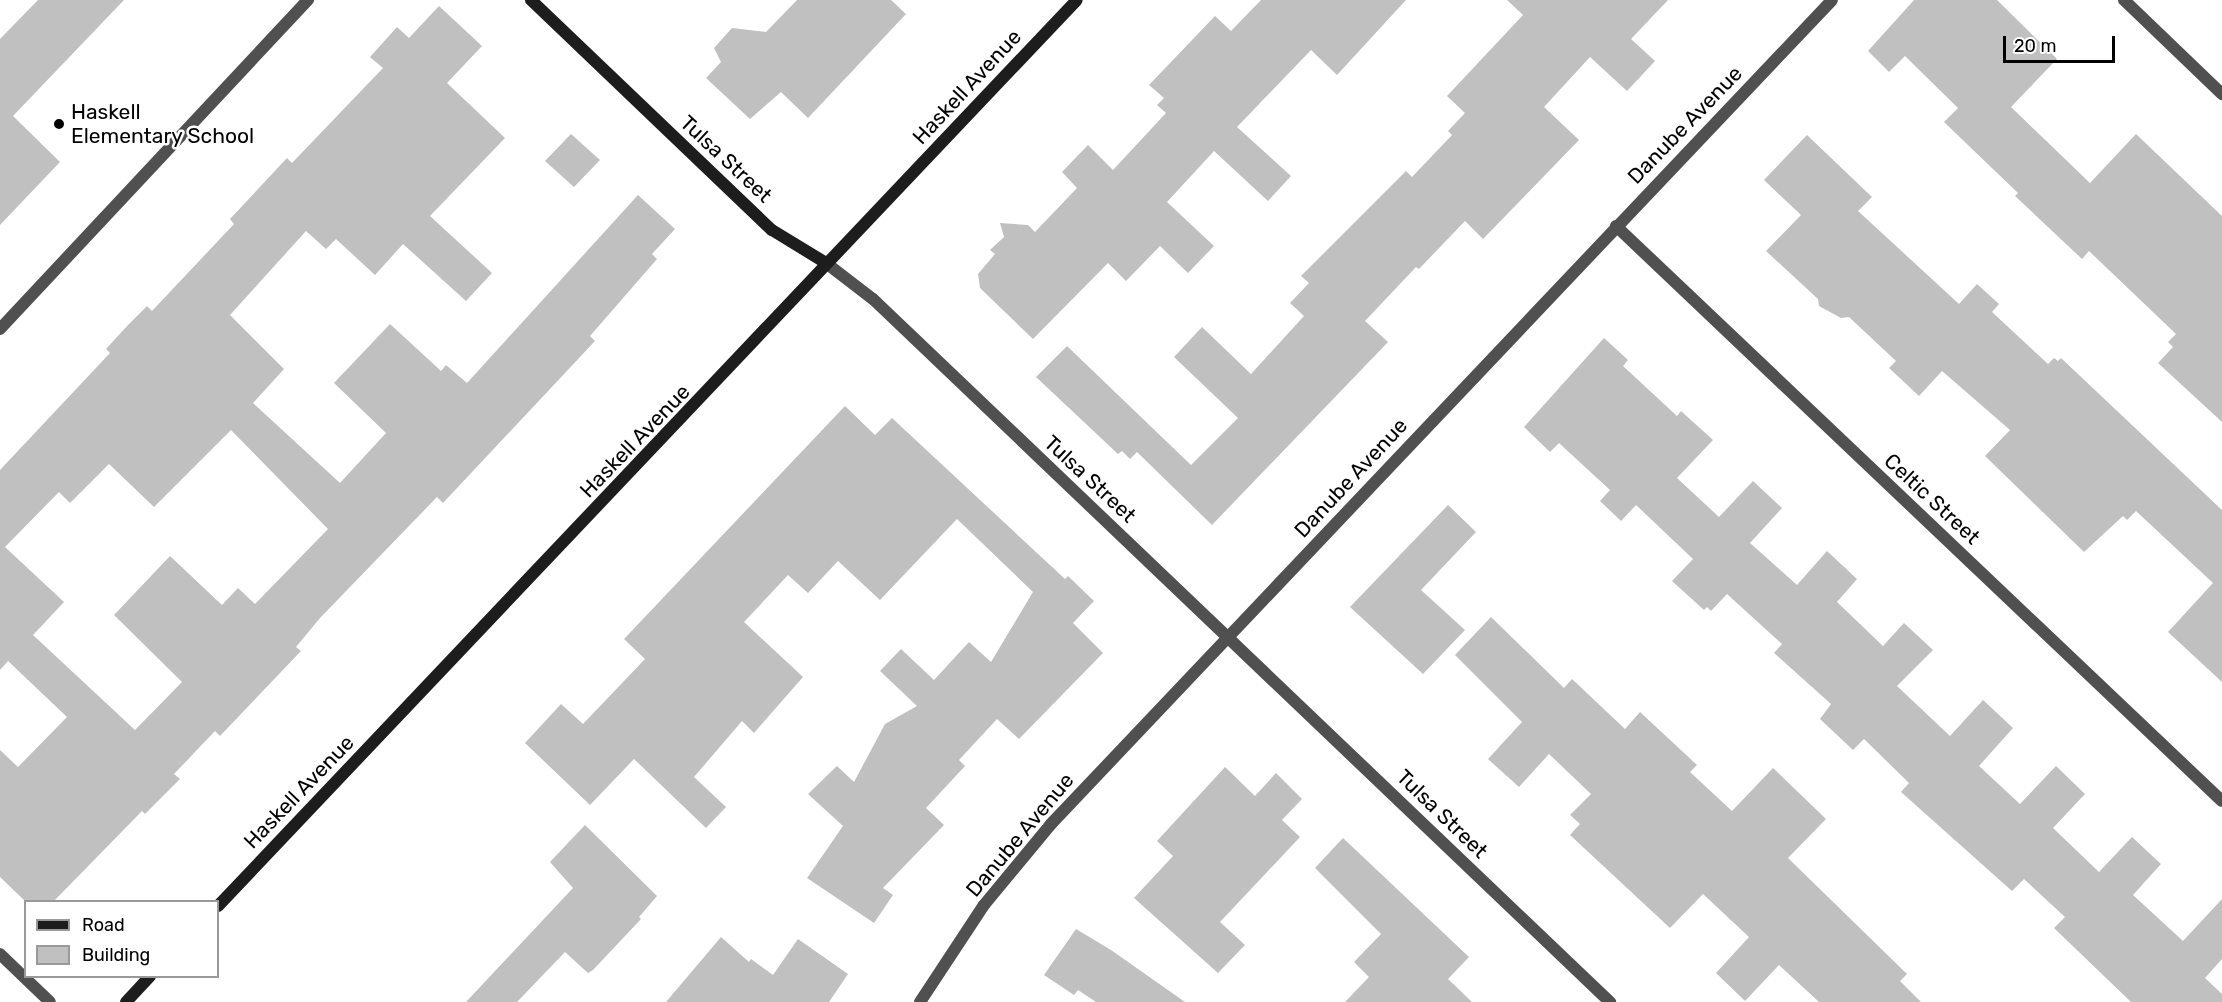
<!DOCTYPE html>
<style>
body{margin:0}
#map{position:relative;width:2222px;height:1002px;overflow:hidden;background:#fff;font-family:Rubik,sans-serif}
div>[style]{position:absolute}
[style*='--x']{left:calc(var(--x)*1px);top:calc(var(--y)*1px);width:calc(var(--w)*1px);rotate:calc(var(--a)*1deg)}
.building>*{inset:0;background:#c0c0c0}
.street>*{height:12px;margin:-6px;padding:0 6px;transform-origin:6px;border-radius:6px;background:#505050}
.secondary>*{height:12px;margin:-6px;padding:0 6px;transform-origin:6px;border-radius:6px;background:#1d1d1d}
.dots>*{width:16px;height:16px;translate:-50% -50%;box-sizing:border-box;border:3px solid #fff;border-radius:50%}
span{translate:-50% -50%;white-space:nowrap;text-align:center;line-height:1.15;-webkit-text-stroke:5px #fff;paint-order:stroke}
.street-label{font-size:21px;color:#000}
.poi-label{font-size:21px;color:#000}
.left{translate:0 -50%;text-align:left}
.legend{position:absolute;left:24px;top:900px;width:195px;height:78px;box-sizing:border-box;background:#fff;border:2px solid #999;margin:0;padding:8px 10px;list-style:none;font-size:18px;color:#000}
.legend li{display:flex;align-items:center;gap:12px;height:30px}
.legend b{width:30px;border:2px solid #999}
.scale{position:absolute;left:2003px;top:36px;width:112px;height:27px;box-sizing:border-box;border:3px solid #000;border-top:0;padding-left:8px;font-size:18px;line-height:21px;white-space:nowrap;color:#000;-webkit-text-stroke:4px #fff;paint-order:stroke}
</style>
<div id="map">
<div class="building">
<div style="clip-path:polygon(38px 0,124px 0,13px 116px,60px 162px,0 225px,0 39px)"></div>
<div style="clip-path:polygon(797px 0,891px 0,906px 14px,808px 118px,781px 92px,750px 119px,706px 78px,721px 62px,714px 48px,732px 28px,766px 32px)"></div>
<div style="clip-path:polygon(1261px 0,1406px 0,1337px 75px,1311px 50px,1237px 127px,1291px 176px,1268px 201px,1214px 151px,1167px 202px,1214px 246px,1188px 273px,1160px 246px,1126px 281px,1108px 263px,1033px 339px,980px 288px,978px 274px,995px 254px,990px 250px,1004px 237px,1000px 223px,1028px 225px,1035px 232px,1077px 188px,1062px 172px,1088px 145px,1113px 170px,1166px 113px,1157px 105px,1164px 98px,1149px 85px,1215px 16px,1231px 31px)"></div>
<div style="clip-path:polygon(1507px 0,1668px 0,1631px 39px,1655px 61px,1627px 91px,1590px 57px,1544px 107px,1579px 140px,1483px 239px,1465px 221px,1419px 269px,1416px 267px,1365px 321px,1388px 342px,1212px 525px,1137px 452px,1130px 459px,1122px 451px,1118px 454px,1036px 377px,1067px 346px,1191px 465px,1238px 418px,1174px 357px,1202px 327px,1251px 374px,1304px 316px,1290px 303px,1309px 283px,1301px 276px,1406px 171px,1412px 177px,1452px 135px,1448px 131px,1465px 113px,1447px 96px,1523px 15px)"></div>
<div style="clip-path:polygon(1914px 0,1997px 0,2057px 59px,2011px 107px,2090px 183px,2136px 134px,2222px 216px,2222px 422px,2158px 363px,2173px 347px,2168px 342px,2176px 334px,2089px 251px,2082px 259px,2015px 196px,2018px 193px,1944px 122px,1958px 108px,1905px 56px,1889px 72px,1868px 51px)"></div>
<div style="clip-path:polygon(evenodd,439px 6px,482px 46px,447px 83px,505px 138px,430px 216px,492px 273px,466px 301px,403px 244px,375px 275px,336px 239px,326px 249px,306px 231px,230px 315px,284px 369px,253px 403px,340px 483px,386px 433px,334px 383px,390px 324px,441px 371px,446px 365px,467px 383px,638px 195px,675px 229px,652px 254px,657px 259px,590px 336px,595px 341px,443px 503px,437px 497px,320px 618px,296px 647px,301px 651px,220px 736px,215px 731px,174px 774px,180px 779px,145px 814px,142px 811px,53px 902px,26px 902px,0 877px,0 750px,18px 767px,67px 717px,8px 661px,0 670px,0 470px,110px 353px,106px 349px,128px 325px,147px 306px,152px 311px,234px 224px,230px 219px,287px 158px,292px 163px,383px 68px,370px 57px,397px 27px,409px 38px,439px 6px,231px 430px,328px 529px,255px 604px,238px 588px,222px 605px,170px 556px,114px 615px,182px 682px,135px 730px,33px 635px,64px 602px,5px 547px,59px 492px,70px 503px,109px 464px,154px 507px,231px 430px)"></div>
<div style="clip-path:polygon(571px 134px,600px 160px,574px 187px,545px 161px)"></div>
<div style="clip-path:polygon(1807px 135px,1872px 197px,1858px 211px,1959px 304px,1977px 284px,1999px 304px,1992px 312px,2048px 364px,2054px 358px,2058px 361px,2061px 358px,2222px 510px,2222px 682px,2168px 632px,2213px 583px,2136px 511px,2127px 520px,2123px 516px,2084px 552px,1985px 456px,2010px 430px,1942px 371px,1919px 396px,1889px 368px,1896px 361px,1849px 317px,1841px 318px,1819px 306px,1818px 299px,1766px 251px,1801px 215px,1764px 180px)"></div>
<div style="clip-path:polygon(1604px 338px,1628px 360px,1623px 366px,1677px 416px,1681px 411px,1713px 440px,1677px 478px,1719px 517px,1753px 481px,1782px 508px,1750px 543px,1797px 585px,1827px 551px,1857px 579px,1837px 602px,1883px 646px,1904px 623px,1933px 650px,1897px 686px,1950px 736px,1983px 700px,2013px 728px,1979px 766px,2020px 804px,2056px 766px,2085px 794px,2053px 828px,2099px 872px,2132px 837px,2161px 864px,2133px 895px,2183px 941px,2222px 899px,2222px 959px,2205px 978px,2222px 994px,2222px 1002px,2131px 1002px,2054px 928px,2065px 917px,2024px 879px,2012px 891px,1901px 792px,1909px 783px,1864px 739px,1853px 750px,1820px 719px,1831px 704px,1774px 653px,1782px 644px,1727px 594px,1711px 611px,1707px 607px,1704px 610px,1672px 581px,1693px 559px,1636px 505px,1621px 521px,1600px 501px,1610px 490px,1559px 443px,1550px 452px,1524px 427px)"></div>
<div style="clip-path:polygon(845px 406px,875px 435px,892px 418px,1065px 579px,1068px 576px,1094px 601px,1073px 623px,1103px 653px,1019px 739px,997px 719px,959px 760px,965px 766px,926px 808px,944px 825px,883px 888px,893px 895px,874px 923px,807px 878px,843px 826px,808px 794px,837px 766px,854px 782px,885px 724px,917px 706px,880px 671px,901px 649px,934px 680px,969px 642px,991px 662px,1033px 592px,957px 519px,880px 600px,838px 561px,808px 593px,788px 575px,744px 622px,803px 677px,754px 733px,742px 721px,694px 777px,726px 807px,706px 828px,634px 759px,590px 805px,525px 743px,561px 704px,583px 724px,645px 659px,624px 639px)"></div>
<div style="clip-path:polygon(1448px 505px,1476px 532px,1421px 590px,1465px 630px,1423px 674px,1350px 607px)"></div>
<div style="clip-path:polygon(1491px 617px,1564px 688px,1572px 679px,1625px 729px,1640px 712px,1697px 765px,1690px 772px,1732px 811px,1773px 768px,1826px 819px,1788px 858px,1907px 974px,1900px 981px,1921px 1002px,1819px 1002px,1779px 965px,1745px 1001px,1716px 973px,1749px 937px,1703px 894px,1670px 928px,1570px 835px,1580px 824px,1570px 815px,1591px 794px,1549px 754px,1519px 787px,1488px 759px,1522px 722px,1455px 655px)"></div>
<div style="clip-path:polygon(1225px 767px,1255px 796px,1276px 773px,1302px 799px,1282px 820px,1300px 837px,1220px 922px,1245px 945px,1218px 973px,1134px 898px,1173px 856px,1157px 841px)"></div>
<div style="clip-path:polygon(585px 825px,657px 896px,639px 917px,641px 919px,593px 970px,588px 973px,565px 952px,517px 1002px,466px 1002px,573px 888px,550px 862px)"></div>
<div style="clip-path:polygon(1343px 838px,1469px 957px,1448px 979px,1472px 1002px,1345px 1002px,1369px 977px,1354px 962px,1381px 934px,1315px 868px)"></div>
<div style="clip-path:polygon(1076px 929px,1111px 950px,1185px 1002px,1096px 1002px,1078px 990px,1074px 995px,1044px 975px)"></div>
<div style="clip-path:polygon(721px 937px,749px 962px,751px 959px,773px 975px,798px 939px,848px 974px,829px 1002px,666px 1002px)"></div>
</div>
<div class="street">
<div style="--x:2124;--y:0;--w:136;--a:43.8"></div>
<div style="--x:1616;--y:226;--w:835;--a:43.5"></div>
<div style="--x:826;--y:263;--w:59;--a:37.5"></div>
<div style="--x:873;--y:299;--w:1019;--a:43.65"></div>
<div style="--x:0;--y:329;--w:451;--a:-46.9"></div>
<div style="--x:0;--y:954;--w:69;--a:43.8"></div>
<div style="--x:920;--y:1002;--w:116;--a:-56.6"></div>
<div style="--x:984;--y:905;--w:105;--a:-50.4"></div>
<div style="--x:1051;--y:824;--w:1135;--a:-46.53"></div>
</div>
<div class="secondary">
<div style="--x:531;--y:0;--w:333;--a:43.7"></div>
<div style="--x:772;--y:230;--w:63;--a:31.4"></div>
<div style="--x:218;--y:906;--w:1248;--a:-46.53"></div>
<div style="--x:126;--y:1002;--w:35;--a:-47"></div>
</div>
<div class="dots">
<div style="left:59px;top:124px;background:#000"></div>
</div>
<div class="street-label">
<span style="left:967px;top:87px;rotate:-47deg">Haskell Avenue</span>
<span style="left:1685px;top:125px;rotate:-46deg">Danube Avenue</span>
<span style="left:726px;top:159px;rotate:43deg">Tulsa Street</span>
<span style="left:635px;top:441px;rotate:-46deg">Haskell Avenue</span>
<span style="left:1351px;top:478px;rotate:-47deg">Danube Avenue</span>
<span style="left:1090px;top:479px;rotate:43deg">Tulsa Street</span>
<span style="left:1932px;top:499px;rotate:43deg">Celtic Street</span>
<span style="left:299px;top:792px;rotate:-46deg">Haskell Avenue</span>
<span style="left:1442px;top:814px;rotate:44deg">Tulsa Street</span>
<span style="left:1020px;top:835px;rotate:-50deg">Danube Avenue</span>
</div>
<div class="poi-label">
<span class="left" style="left:71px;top:124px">Haskell<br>Elementary School</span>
</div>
<ul class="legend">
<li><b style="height:8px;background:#1d1d1d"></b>Road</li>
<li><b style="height:16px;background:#c0c0c0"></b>Building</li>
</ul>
<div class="scale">20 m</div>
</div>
